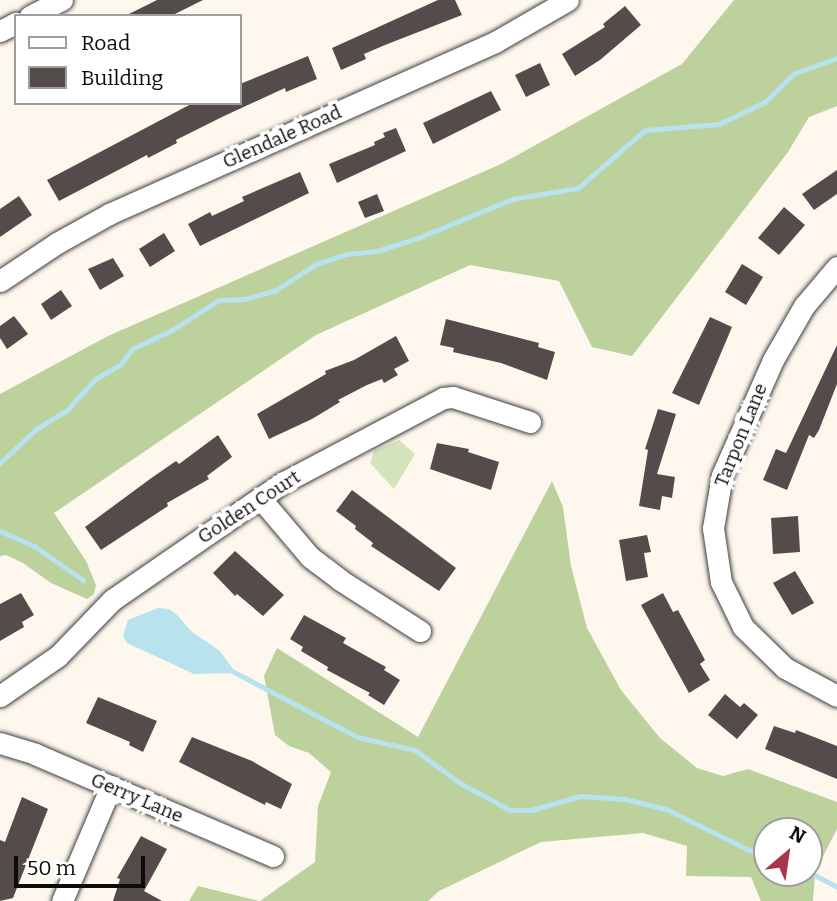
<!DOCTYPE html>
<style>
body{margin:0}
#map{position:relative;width:837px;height:901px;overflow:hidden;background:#fdf7ed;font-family:Bitter,serif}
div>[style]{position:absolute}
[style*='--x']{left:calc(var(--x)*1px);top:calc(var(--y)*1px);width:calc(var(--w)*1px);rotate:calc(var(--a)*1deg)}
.green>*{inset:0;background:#d5e3bb}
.forest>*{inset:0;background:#bcd19c}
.water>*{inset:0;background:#b8e2ee}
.stream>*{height:5px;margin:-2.5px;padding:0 2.5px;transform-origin:2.5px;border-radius:2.5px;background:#b8e2ee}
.building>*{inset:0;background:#534c4a}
.roads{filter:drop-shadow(0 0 2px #3f3f3f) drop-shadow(0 0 2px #3f3f3f)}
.minor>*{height:21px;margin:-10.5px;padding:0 10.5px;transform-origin:10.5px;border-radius:10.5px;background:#fff}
span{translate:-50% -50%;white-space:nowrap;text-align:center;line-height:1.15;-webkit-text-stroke:7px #fff;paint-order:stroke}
.street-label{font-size:19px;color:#0c0c0c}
.legend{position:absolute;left:14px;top:14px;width:228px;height:91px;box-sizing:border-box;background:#fff;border:2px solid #9e9e9e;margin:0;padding:9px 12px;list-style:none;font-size:21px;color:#0c0c0c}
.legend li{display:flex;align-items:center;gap:14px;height:35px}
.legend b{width:35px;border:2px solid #9e9e9e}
.north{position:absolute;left:753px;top:817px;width:70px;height:70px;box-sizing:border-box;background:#fff;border:2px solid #9e9e9e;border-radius:50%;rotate:29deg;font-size:19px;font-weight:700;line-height:28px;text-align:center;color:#0c0c0c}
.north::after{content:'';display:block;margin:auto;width:24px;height:32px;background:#aa364c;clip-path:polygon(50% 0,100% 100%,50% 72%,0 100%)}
.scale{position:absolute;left:14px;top:856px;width:131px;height:32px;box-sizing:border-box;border:4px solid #0c0c0c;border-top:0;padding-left:9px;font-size:21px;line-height:24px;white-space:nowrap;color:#0c0c0c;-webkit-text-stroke:5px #fff;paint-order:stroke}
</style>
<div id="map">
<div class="green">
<div style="clip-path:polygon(399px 440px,415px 454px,394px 489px,370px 463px,374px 451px)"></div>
</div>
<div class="forest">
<div style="clip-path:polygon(734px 0,837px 0,837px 106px,809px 117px,788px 152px,632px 356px,592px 347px,559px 281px,470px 265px,316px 335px,54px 513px,86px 561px,96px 585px,94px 594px,87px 599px,51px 583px,23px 563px,6px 555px,0 556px,0 394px,108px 336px,501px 164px,682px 64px)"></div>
<div style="clip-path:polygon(evenodd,552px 481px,563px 507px,571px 566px,587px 628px,621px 690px,660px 738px,697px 768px,723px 776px,748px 769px,837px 802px,837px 829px,815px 872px,813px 901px,761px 901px,751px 877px,686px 876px,687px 846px,643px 833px,541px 842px,439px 891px,428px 901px,260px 901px,315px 862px,318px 806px,331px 772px,309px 753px,289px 746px,275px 735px,264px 676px,277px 648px,418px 737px,552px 481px,809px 831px,809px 873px,767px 873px,767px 831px,809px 831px)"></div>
<div style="clip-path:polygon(198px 886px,259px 901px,189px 901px)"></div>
</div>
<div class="water">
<div style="clip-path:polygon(158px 608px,169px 609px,177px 615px,192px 632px,220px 651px,236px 673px,194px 674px,127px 643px,123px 636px,128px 620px)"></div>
</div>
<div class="stream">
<div style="--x:0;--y:463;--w:50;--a:-43.4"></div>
<div style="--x:36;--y:429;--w:35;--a:-31"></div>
<div style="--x:66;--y:411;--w:43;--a:-47.8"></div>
<div style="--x:95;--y:379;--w:30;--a:-30"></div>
<div style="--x:121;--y:364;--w:19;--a:-54"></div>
<div style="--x:132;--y:349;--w:44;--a:-25.4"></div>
<div style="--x:172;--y:330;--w:56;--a:-32.6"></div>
<div style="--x:219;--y:300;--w:26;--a:-2"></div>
<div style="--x:245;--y:299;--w:32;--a:-16"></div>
<div style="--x:276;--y:290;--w:48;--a:-33"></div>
<div style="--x:316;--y:264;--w:33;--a:-18"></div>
<div style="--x:347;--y:254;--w:30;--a:-6"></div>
<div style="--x:377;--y:251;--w:45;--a:-18"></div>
<div style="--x:420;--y:237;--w:100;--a:-22.4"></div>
<div style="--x:512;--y:199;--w:67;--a:-9.5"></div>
<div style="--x:578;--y:188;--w:89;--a:-40.9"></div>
<div style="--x:645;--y:130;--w:74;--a:-4.6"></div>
<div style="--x:719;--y:124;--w:51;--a:-25.6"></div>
<div style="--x:765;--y:102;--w:40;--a:-45"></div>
<div style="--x:793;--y:74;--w:47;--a:-20"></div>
<div style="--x:0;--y:531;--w:37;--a:24"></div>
<div style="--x:34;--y:546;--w:60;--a:34.8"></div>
<div style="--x:232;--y:671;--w:141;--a:27.8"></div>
<div style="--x:357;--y:737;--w:59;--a:12.6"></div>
<div style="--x:415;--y:750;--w:56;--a:36.3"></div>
<div style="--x:460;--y:783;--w:57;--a:28.4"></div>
<div style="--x:510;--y:810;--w:21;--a:0"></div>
<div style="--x:531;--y:810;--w:51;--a:-15.9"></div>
<div style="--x:580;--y:796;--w:45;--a:3.8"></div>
<div style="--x:625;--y:799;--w:42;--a:13.7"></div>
<div style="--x:666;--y:809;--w:93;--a:26.3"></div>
<div style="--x:749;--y:850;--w:19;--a:16"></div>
<div style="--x:809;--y:872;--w:32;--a:28"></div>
</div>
<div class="building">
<div style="clip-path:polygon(157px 0,203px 0,171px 16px,125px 16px)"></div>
<div style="clip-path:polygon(438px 0,455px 0,462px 15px,385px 45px,364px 54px,366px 59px,341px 70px,332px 48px)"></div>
<div style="clip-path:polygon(625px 6px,641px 25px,600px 60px,575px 76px,562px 54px,605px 27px,603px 24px)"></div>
<div style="clip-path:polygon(308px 56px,317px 79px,286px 92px,285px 88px,222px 117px,176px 140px,177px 143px,148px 158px,147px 155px,59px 201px,47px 180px,193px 103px,240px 103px,240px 84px)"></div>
<div style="clip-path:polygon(540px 63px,550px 85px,526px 97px,515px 75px)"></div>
<div style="clip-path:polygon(491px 91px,501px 110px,433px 144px,423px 123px)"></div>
<div style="clip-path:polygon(396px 128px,406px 151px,337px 183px,329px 164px,375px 145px,374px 142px,385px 137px,383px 133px)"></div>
<div style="clip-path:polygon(837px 170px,837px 194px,814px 210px,802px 194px)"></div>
<div style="clip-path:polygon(300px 172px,309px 193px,200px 246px,188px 224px,210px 212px,212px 216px,244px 201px,242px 197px)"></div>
<div style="clip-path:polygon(377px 194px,384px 211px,365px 218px,358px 202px)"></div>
<div style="clip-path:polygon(19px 196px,32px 215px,0 237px,0 209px)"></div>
<div style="clip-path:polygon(784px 207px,805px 225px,779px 255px,758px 238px)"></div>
<div style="clip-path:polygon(164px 233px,175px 251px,150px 267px,139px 249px)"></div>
<div style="clip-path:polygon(113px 258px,124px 276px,100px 290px,88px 269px)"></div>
<div style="clip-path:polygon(742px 264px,763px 277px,746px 305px,725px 292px)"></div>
<div style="clip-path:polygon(61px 290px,72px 306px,51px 320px,41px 304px)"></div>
<div style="clip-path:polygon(14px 316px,28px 334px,7px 349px,0 338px,0 326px)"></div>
<div style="clip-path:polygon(710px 317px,732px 327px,699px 405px,672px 393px)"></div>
<div style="clip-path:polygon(446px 319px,539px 343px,538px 347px,555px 352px,547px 380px,501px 363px,453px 352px,454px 348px,440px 345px)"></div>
<div style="clip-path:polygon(396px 336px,409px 361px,394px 369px,398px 375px,384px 383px,382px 379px,367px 385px,338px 400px,340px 402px,312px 419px,269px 439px,257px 414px,326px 374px,325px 371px,354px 360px)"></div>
<div style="clip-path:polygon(837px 345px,837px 384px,819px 430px,814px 438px,809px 435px,787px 490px,763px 480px,776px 449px,786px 453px)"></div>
<div style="clip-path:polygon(658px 409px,676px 414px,657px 474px,675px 477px,672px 498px,662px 496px,660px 510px,639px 506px,648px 450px,645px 449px)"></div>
<div style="clip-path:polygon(218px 435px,232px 457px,207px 476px,209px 479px,167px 503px,168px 506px,101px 550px,85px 527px,150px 479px,176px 461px,179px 464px)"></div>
<div style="clip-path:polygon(437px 443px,469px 449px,468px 452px,499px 462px,491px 490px,430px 469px)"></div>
<div style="clip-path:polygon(352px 490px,456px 568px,439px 591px,371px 546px,373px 543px,355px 529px,356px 526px,336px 511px)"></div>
<div style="clip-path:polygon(798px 516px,800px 552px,773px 554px,771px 518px)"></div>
<div style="clip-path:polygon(647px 535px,651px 552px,644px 553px,648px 577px,626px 581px,619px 540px)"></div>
<div style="clip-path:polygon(235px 551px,284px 595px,263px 616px,237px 594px,235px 596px,213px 573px)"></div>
<div style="clip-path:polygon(795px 571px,814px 603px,792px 615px,773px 583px)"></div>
<div style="clip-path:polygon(21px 593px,34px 615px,22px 622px,24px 627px,0 641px,0 604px)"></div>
<div style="clip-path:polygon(663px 593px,673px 612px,678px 610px,705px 660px,700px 664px,710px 680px,689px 693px,641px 605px)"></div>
<div style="clip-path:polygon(304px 615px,346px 638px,343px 643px,386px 667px,384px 670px,400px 680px,384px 705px,368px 695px,370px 693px,327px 670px,328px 667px,301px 651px,303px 647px,290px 639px)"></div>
<div style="clip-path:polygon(725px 694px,740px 707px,744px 703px,758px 715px,737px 739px,708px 715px)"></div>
<div style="clip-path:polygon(98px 697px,157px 721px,143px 752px,129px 745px,130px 742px,86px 723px)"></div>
<div style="clip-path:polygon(774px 726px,795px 733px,796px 730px,837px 746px,837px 779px,765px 749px)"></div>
<div style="clip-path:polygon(192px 737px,252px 761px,292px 784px,281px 809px,266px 802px,265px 805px,179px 762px)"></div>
<div style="clip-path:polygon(22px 797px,48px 809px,13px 898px,0 901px,0 840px,5px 842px)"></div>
<div style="clip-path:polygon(141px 836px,167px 849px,144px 891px,162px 901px,113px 901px,120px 879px,117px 878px)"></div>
</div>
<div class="roads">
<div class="minor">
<div style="--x:30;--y:16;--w:36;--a:-27"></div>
<div style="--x:0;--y:31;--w:18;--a:-27"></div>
<div style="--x:837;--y:267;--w:51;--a:130.2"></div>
<div style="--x:804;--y:306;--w:62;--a:119.9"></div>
<div style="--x:773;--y:360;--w:126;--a:113.9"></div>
<div style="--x:722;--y:475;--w:54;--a:99.6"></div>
<div style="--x:713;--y:528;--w:55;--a:81.6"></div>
<div style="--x:721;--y:582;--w:50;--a:63.9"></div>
<div style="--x:743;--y:627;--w:59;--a:44.3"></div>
<div style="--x:785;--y:668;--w:59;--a:28.3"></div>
<div style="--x:0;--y:281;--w:69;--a:-33.7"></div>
<div style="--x:57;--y:243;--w:60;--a:-29.1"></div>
<div style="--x:109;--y:214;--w:423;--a:-24"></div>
<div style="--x:495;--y:42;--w:84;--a:-29.9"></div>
<div style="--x:260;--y:498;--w:77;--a:49.7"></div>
<div style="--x:310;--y:557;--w:38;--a:37"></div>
<div style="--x:340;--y:580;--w:95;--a:32.5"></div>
<div style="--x:0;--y:696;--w:70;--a:-34.6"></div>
<div style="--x:58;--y:656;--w:78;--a:-46"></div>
<div style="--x:112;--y:600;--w:180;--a:-34.6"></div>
<div style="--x:260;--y:498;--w:29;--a:-34"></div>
<div style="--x:284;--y:482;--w:180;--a:-27.8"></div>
<div style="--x:443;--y:398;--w:10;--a:-6"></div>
<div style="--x:453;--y:397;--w:81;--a:18"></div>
<div style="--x:0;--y:743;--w:37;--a:17"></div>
<div style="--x:35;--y:754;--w:259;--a:23.2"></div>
<div style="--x:62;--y:901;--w:125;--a:-66.9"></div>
</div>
</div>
<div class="street-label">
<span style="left:282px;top:137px;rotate:-24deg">Glendale Road</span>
<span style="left:741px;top:435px;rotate:-68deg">Tarpon Lane</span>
<span style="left:249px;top:507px;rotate:-33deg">Golden Court</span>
<span style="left:137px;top:798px;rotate:23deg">Gerry Lane</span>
</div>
<ul class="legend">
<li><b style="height:9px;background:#fff"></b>Road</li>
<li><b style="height:19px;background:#534c4a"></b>Building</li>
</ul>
<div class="north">N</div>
<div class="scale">50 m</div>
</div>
